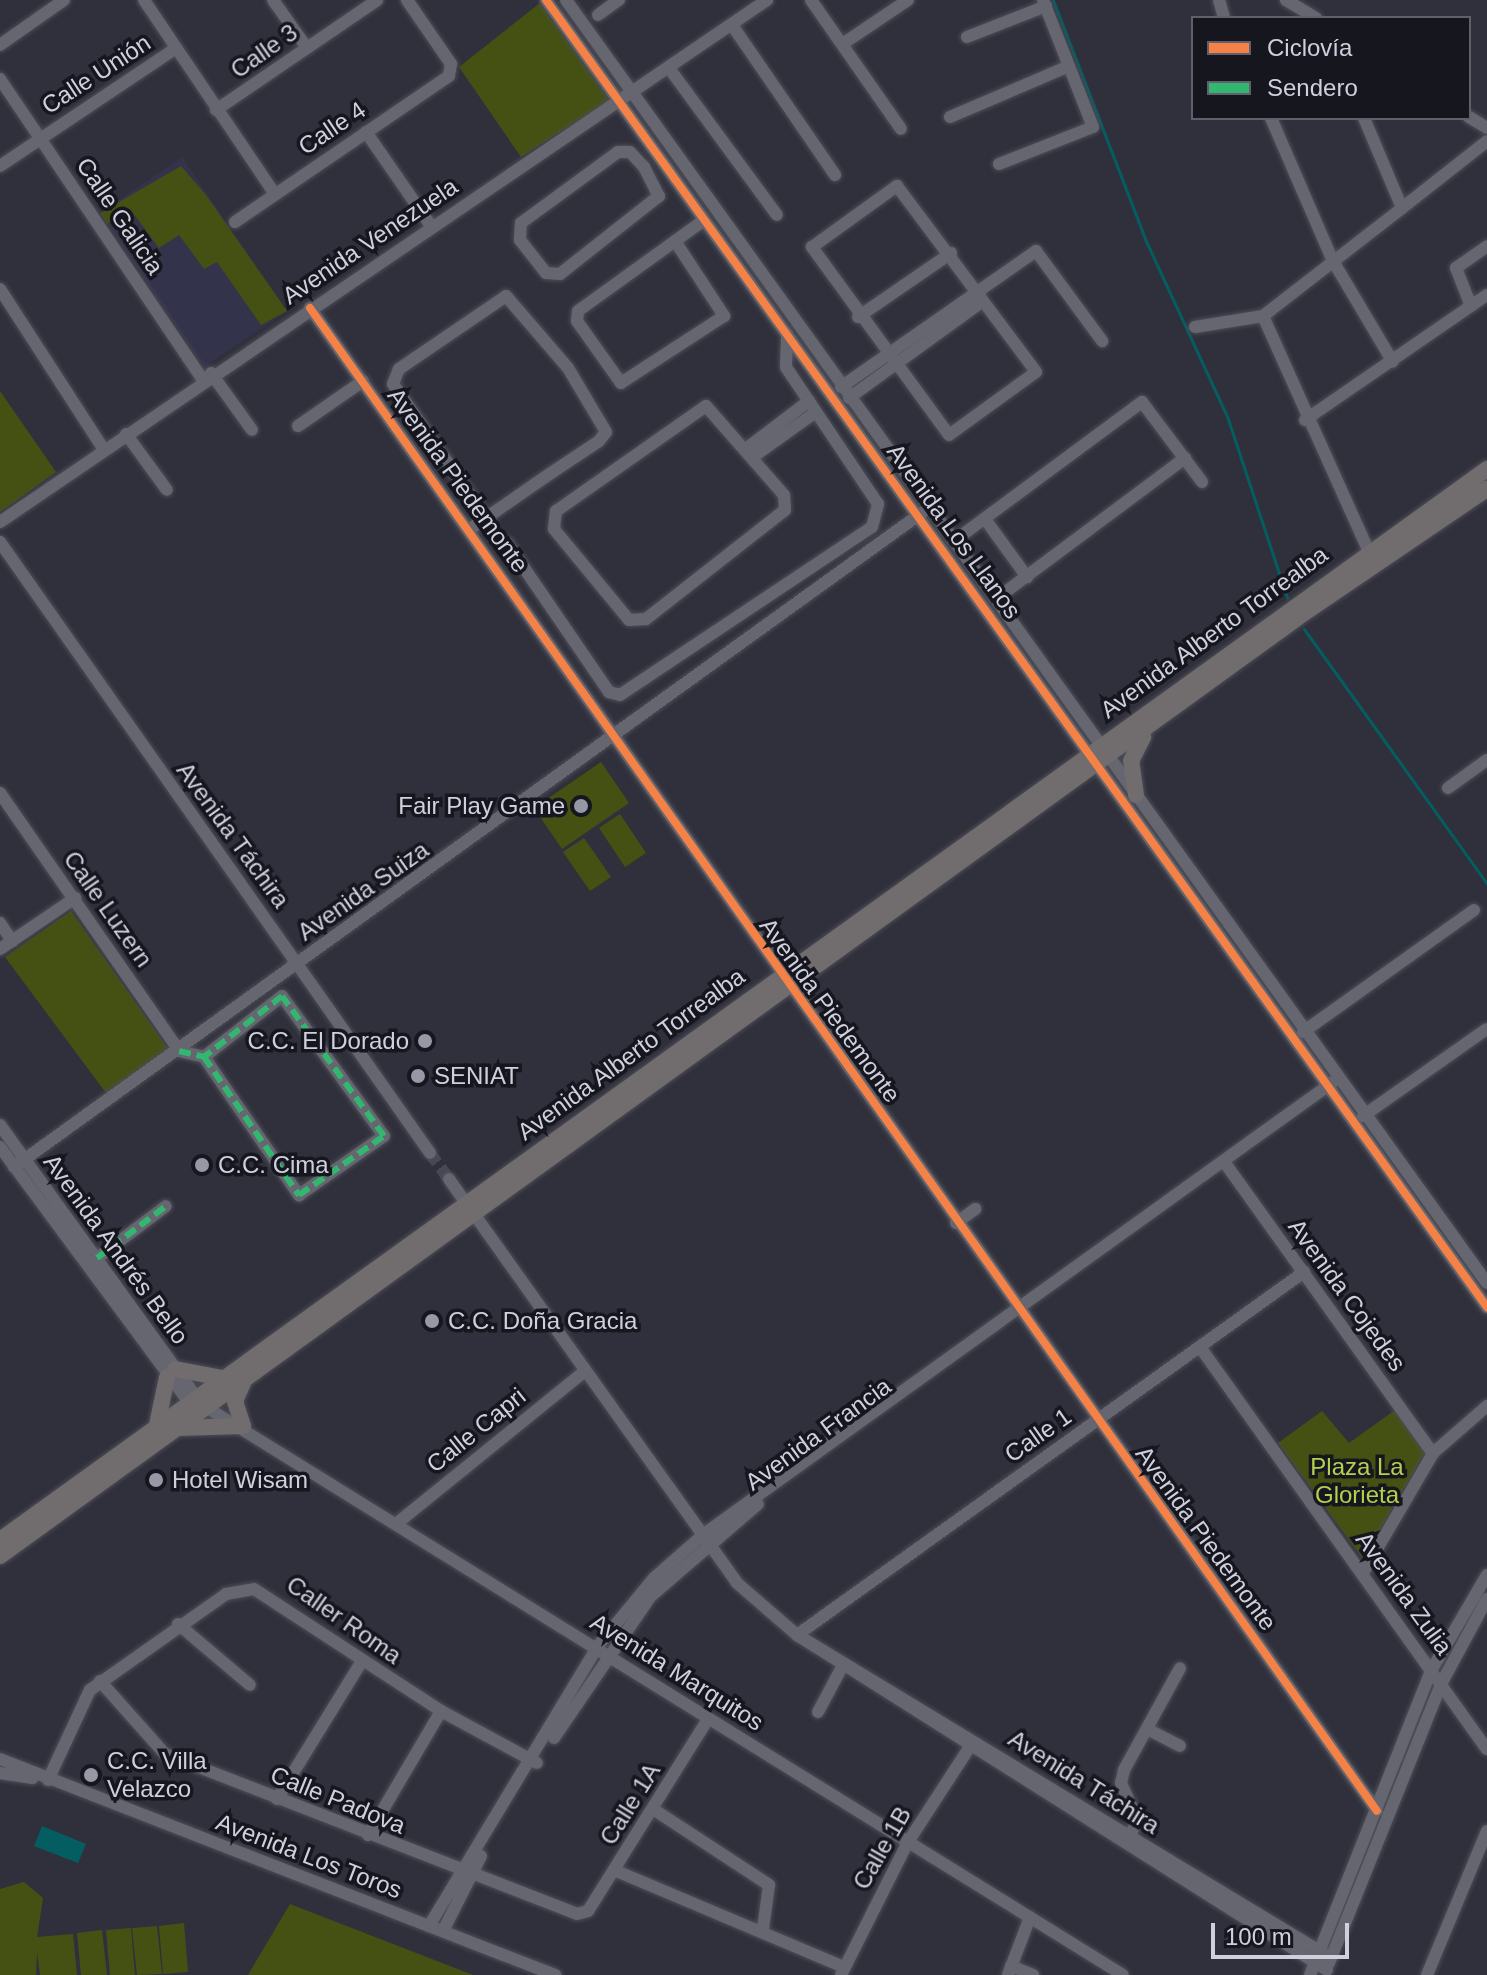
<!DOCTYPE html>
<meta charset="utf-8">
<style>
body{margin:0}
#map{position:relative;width:1487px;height:1975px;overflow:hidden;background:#30303c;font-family:Helvetica,sans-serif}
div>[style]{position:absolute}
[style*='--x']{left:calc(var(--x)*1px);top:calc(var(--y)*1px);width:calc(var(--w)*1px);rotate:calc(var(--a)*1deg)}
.built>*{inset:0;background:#34334c}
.green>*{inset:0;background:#455113}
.water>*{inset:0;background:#045e61}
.stream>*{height:3px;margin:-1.5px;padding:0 1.5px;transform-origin:1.5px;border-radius:1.5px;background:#045e61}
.minor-tunnel>*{height:12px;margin-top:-6px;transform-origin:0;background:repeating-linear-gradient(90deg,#484854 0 12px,transparent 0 18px)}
.roads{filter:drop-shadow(0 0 2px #4d4d57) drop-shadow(0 0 2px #4d4d57)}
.minor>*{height:12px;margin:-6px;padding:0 6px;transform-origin:6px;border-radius:6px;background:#666670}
.major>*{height:16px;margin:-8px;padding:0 8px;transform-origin:8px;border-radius:8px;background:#716c6d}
.quiet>*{height:6px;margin-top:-3px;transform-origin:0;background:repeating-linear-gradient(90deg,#33b770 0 12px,transparent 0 18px)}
.cycleway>*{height:8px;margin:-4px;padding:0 4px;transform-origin:4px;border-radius:4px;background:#f48246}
.dots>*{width:22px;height:22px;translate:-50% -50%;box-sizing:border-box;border:4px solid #16161f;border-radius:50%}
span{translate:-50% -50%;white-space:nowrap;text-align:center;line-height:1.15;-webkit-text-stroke:7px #16161f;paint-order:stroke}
.street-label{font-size:24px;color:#cfd0dd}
.poi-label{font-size:24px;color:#cfd0dd}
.right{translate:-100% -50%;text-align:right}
.left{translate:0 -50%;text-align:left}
.park-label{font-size:24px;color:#b4d04d}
.legend{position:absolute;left:1191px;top:16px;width:280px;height:104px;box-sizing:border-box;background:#16161f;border:2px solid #60606b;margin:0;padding:10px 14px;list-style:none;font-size:24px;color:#cfd0dd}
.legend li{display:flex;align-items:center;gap:16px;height:40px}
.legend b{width:40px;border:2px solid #60606b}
.scale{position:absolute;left:1211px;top:1923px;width:138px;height:36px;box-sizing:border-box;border:4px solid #cfd0dd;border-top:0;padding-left:10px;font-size:24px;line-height:28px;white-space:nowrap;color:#cfd0dd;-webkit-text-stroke:6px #16161f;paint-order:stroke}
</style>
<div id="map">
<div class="built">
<div style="clip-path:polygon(182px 157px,287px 311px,204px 367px,100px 213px)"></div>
</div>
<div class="green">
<div style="clip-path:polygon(540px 3px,610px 100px,521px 157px,459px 67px)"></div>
<div style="clip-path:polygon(181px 166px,206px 195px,287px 311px,261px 325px,217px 262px,204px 269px,179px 235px,159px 248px,130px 209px,107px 224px,100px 213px)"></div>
<div style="clip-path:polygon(0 391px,56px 472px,0 512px)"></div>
<div style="clip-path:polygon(601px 762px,629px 803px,562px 849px,534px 808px)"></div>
<div style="clip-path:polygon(620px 814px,646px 853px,625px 867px,599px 828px)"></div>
<div style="clip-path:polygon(584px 838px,611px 877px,590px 891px,563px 852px)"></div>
<div style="clip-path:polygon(71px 911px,169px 1050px,106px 1093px,5px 957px)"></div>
<div style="clip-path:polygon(1395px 1410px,1425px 1453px,1363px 1559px,1278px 1443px,1322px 1411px,1349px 1443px)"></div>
<div style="clip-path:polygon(24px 1882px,43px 1898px,37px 1937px,73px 1934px,77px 1975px,40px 1975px,37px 1952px,36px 1975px,0 1975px,0 1889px)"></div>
<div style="clip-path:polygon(290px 1904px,455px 1968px,473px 1975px,248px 1975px)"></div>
<div style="clip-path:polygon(184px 1923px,188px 1972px,163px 1974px,159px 1926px)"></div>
<div style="clip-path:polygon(157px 1926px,162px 1974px,137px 1975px,132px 1928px)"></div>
<div style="clip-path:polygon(131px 1928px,135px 1975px,110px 1975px,106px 1930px)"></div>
<div style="clip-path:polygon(102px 1930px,107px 1975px,81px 1975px,77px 1933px)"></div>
</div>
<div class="water">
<div style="clip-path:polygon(42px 1826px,86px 1844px,78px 1863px,34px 1846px)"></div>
</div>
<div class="stream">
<div style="--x:1053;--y:0;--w:256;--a:68.9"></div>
<div style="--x:1145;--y:239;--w:198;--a:65.2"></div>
<div style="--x:1228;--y:419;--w:188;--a:71.7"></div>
<div style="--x:1304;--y:629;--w:314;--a:54.3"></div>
</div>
<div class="minor-tunnel">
<div style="--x:430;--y:1153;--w:32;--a:54"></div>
</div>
<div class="roads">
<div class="minor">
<div style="--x:144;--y:0;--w:234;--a:56"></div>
<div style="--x:273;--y:0;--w:59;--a:54.7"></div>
<div style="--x:546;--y:0;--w:1611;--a:54.25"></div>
<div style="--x:566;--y:0;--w:1579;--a:54.33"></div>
<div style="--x:811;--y:0;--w:157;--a:55.1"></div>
<div style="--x:1219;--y:0;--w:19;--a:74"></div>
<div style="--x:1286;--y:0;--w:35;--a:31"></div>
<div style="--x:598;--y:15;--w:26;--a:-36"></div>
<div style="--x:732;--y:25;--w:182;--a:55.5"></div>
<div style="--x:967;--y:37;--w:85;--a:-21.4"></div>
<div style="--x:844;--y:43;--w:77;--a:-33.9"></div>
<div style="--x:0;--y:45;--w:78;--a:-35.1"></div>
<div style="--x:669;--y:68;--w:182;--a:53.7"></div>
<div style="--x:0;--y:79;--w:362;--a:56"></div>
<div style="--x:216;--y:110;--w:195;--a:-34.3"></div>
<div style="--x:950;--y:117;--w:129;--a:-23.2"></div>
<div style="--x:1469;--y:117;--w:21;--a:31"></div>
<div style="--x:1271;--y:118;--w:156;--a:66.6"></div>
<div style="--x:1333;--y:261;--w:117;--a:59.3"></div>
<div style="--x:366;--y:132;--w:114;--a:55.3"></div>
<div style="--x:618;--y:152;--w:12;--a:0"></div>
<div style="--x:630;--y:152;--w:21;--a:47"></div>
<div style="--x:644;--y:167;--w:33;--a:63"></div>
<div style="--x:659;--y:196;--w:126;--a:141.8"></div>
<div style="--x:560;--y:274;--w:14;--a:-176"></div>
<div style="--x:546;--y:273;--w:42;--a:-128.2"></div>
<div style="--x:520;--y:240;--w:17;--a:-87"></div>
<div style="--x:521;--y:223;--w:120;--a:-36.2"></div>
<div style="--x:999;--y:164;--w:101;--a:-21.5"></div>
<div style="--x:1093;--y:127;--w:136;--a:-111.5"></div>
<div style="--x:0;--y:166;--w:212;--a:-33.8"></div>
<div style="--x:897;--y:186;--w:232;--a:53.2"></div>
<div style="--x:1036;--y:372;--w:107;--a:144.1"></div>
<div style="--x:949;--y:435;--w:233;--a:-126.1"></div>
<div style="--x:812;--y:247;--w:105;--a:-35.7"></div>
<div style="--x:1402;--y:208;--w:108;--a:-38.2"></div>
<div style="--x:235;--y:222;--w:259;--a:-34.3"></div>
<div style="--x:449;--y:76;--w:12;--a:-81"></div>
<div style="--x:451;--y:64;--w:78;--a:-124.5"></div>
<div style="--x:675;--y:241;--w:90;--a:56.8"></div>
<div style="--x:724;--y:316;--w:123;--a:147"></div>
<div style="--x:621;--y:383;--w:76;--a:-125.4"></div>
<div style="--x:577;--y:321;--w:10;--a:-84"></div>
<div style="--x:578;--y:311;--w:155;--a:-35.8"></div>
<div style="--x:0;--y:289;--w:189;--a:57.1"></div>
<div style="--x:1471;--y:306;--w:41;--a:-111.5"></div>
<div style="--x:1456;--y:268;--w:38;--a:-35"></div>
<div style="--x:310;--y:308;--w:1843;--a:54.63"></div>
<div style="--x:1263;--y:316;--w:256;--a:65.8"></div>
<div style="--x:858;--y:317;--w:113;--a:-34.5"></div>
<div style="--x:1195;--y:327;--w:69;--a:-9.2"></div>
<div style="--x:1263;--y:316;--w:176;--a:-37.8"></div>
<div style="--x:1402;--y:208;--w:98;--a:-112.9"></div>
<div style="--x:211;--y:373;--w:70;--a:54.3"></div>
<div style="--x:841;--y:387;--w:238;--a:-34.9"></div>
<div style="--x:1036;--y:251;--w:112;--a:53.7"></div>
<div style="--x:849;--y:398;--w:157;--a:-35.9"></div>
<div style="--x:976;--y:306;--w:14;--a:-73"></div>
<div style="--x:706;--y:406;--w:118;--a:48.8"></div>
<div style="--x:784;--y:495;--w:15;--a:86"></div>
<div style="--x:785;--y:510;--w:177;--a:141.9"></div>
<div style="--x:646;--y:619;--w:17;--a:177"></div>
<div style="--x:629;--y:620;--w:118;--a:-129.5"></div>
<div style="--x:554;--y:529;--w:18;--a:-84"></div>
<div style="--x:556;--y:511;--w:183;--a:-35"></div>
<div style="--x:1305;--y:420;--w:221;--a:-34.5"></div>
<div style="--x:298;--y:426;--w:79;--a:-34.7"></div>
<div style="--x:126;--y:434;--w:69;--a:53.8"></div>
<div style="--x:747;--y:448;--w:78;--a:-37.2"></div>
<div style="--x:754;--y:456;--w:76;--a:-35.4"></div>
<div style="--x:985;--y:519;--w:72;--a:54.1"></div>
<div style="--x:0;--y:522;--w:928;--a:-34.24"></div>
<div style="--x:470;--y:529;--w:19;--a:-35"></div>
<div style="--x:486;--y:518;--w:75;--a:-34.7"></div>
<div style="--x:548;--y:475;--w:61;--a:-33.7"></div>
<div style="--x:599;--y:441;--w:11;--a:-52"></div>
<div style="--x:606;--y:432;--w:74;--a:-120.7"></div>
<div style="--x:568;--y:368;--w:95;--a:-130.7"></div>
<div style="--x:506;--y:296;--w:130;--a:145.7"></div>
<div style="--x:399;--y:369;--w:16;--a:112"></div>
<div style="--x:393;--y:384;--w:163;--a:55.2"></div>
<div style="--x:954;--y:541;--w:234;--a:-36.5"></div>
<div style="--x:1142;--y:402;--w:100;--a:53.1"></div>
<div style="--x:0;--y:542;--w:747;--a:54.86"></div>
<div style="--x:507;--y:543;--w:181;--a:55.6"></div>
<div style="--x:609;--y:692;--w:11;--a:15"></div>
<div style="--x:620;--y:695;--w:303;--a:-33.7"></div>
<div style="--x:872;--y:527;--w:24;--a:-75"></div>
<div style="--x:878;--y:504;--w:165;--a:-123.9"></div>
<div style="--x:786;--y:367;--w:33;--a:-88"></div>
<div style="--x:1008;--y:590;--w:221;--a:-36.7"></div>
<div style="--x:1448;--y:788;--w:48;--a:-35.7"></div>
<div style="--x:0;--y:793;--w:314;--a:55.2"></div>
<div style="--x:179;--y:1051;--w:26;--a:13"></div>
<div style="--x:204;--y:1057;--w:168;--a:55.5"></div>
<div style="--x:299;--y:1195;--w:103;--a:-34.8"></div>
<div style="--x:384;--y:1136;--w:173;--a:-126.1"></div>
<div style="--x:282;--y:996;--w:99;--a:142"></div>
<div style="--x:0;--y:923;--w:22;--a:56"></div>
<div style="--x:0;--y:949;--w:91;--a:-34.2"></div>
<div style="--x:1303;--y:1032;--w:210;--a:-35.5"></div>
<div style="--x:1363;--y:1116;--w:151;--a:-35.1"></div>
<div style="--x:0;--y:1125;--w:344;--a:54.2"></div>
<div style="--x:201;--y:1404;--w:1084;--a:31.77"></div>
<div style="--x:0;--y:1147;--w:325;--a:53.5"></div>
<div style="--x:1225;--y:1163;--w:357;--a:54.4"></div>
<div style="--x:14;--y:1167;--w:1120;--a:-35.78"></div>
<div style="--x:449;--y:1179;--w:29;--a:55"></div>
<div style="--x:474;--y:1214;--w:453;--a:54.5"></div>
<div style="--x:737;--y:1583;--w:79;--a:40.9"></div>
<div style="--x:797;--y:1635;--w:624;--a:-35.6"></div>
<div style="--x:956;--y:1223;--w:24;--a:-36"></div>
<div style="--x:97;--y:1258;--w:86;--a:-37"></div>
<div style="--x:1200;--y:1347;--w:494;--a:54.5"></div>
<div style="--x:396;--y:1524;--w:243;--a:-39"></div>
<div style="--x:1363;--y:1573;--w:139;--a:-59.7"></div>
<div style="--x:1433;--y:1453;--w:72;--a:-41"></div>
<div style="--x:178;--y:1624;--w:94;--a:40.3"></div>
<div style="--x:100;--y:1681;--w:98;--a:48.3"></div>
<div style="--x:165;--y:1754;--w:442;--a:21.2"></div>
<div style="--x:577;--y:1914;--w:11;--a:-15"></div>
<div style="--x:588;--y:1911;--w:226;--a:-58"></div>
<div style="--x:818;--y:1712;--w:49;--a:-61.9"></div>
<div style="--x:1147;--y:1729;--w:37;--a:27"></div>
<div style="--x:554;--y:1738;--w:172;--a:-55.7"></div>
<div style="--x:651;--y:1596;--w:141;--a:-40.7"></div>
<div style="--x:0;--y:1759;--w:596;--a:21.27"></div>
<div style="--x:0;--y:1773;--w:33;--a:9"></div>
<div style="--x:48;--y:1780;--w:99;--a:-65"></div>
<div style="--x:90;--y:1690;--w:166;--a:-35.2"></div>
<div style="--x:226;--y:1594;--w:28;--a:-10"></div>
<div style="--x:254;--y:1589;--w:223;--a:33.1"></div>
<div style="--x:441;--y:1711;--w:109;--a:28.4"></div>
<div style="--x:277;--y:1799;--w:162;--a:-58.4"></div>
<div style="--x:653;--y:1809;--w:139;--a:33.2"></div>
<div style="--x:769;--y:1885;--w:44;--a:97.8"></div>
<div style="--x:368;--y:1835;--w:144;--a:-59.5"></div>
<div style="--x:1129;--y:1836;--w:17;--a:-59"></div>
<div style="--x:1138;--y:1821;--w:42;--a:-114.1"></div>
<div style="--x:1121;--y:1783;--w:13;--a:-77"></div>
<div style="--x:1124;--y:1770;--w:116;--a:-61.2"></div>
<div style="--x:614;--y:1870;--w:250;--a:22.9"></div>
<div style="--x:429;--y:1926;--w:326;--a:-58.9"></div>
<div style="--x:597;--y:1647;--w:89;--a:-50.4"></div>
<div style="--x:654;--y:1578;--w:67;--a:-41.3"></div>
<div style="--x:704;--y:1534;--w:775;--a:-35.7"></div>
<div style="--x:443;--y:1931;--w:84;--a:-63.1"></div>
<div style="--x:1329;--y:1963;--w:301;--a:-68.1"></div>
<div style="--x:1441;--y:1684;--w:97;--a:-61.6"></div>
<div style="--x:1011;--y:1966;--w:24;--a:22"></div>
<div style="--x:1327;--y:1970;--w:627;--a:-147.7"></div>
<div style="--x:797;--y:1635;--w:624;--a:31.17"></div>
<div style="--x:841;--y:1975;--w:149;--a:-63.3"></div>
<div style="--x:908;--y:1842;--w:112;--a:-57"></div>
<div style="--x:1008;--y:1975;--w:62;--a:-69.2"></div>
<div style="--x:1310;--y:1975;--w:329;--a:-68.3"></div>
<div style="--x:1432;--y:1669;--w:109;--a:-59.7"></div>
<div style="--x:1427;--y:1975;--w:156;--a:-67.4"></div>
</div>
<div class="major">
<div style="--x:1136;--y:795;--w:34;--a:-98"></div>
<div style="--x:1131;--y:761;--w:27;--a:-63"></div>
<div style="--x:175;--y:1369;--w:48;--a:10.8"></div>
<div style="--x:157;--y:1425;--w:49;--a:-78.2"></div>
<div style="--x:176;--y:1428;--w:67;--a:-1.7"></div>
<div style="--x:243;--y:1426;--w:26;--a:-108"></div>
<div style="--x:235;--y:1401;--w:20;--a:-66"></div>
<div style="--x:0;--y:1540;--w:1833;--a:-35.76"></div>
<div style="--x:0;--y:1556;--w:1601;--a:-35.87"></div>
<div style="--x:1297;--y:618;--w:230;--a:-34.2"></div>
</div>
</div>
<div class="quiet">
<div style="--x:179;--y:1051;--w:26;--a:13"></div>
<div style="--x:204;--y:1057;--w:168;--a:55.5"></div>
<div style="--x:299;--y:1195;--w:103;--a:-34.8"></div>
<div style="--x:384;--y:1136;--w:173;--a:-126.1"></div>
<div style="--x:282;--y:996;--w:99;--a:142"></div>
<div style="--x:97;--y:1258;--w:86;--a:-37"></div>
</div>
<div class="cycleway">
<div style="--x:546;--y:0;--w:1611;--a:54.25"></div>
<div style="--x:310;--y:308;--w:1843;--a:54.63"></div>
</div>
<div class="dots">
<div style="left:581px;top:806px;background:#9798a5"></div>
<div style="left:425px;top:1041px;background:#9798a5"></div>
<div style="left:418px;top:1076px;background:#9798a5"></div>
<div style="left:202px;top:1165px;background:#9798a5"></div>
<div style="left:432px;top:1321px;background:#9798a5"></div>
<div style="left:156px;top:1480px;background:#9798a5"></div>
<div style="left:91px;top:1775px;background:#9798a5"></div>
</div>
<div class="street-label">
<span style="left:264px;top:51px;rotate:-35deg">Calle 3</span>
<span style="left:96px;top:74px;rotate:-33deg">Calle Unión</span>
<span style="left:332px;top:128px;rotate:-34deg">Calle 4</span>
<span style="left:120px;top:216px;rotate:56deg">Calle Galicia</span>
<span style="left:370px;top:241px;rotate:-34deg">Avenida Venezuela</span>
<span style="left:458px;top:480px;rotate:54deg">Avenida Piedemonte</span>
<span style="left:954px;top:531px;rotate:54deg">Avenida Los Llanos</span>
<span style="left:1214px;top:632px;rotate:-36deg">Avenida Alberto Torrealba</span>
<span style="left:233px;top:835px;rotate:54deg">Avenida Táchira</span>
<span style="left:363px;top:891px;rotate:-35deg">Avenida Suiza</span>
<span style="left:108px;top:909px;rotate:55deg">Calle Luzern</span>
<span style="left:830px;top:1010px;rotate:54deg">Avenida Piedemonte</span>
<span style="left:631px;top:1054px;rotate:-36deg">Avenida Alberto Torrealba</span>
<span style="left:116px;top:1249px;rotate:54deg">Avenida Andrés Bello</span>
<span style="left:1347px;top:1295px;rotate:54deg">Avenida Cojedes</span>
<span style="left:476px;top:1430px;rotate:-39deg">Calle Capri</span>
<span style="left:818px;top:1434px;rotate:-36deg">Avenida Francia</span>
<span style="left:1038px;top:1435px;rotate:-35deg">Calle 1</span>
<span style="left:1206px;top:1538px;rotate:54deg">Avenida Piedemonte</span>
<span style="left:1404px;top:1593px;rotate:54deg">Avenida Zulia</span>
<span style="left:344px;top:1620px;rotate:35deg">Caller Roma</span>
<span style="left:677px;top:1672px;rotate:32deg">Avenida Marquitos</span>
<span style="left:1084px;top:1782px;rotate:32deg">Avenida Táchira</span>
<span style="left:338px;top:1800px;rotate:22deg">Calle Padova</span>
<span style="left:630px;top:1804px;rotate:-58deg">Calle 1A</span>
<span style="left:882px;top:1848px;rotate:-60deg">Calle 1B</span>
<span style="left:309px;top:1856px;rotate:21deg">Avenida Los Toros</span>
</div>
<div class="poi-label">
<span class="right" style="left:565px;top:806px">Fair Play Game</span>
<span class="right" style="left:409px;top:1041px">C.C. El Dorado</span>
<span class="left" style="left:434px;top:1076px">SENIAT</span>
<span class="left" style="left:218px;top:1165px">C.C. Cima</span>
<span class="left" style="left:448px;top:1321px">C.C. Doña Gracia</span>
<span class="left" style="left:172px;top:1480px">Hotel Wisam</span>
<span class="left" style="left:107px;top:1775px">C.C. Villa<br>Velazco</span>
</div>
<div class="park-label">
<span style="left:1357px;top:1481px">Plaza La<br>Glorieta</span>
</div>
<ul class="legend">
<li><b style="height:10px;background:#f48246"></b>Ciclovía</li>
<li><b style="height:10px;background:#33b770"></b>Sendero</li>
</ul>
<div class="scale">100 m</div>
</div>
